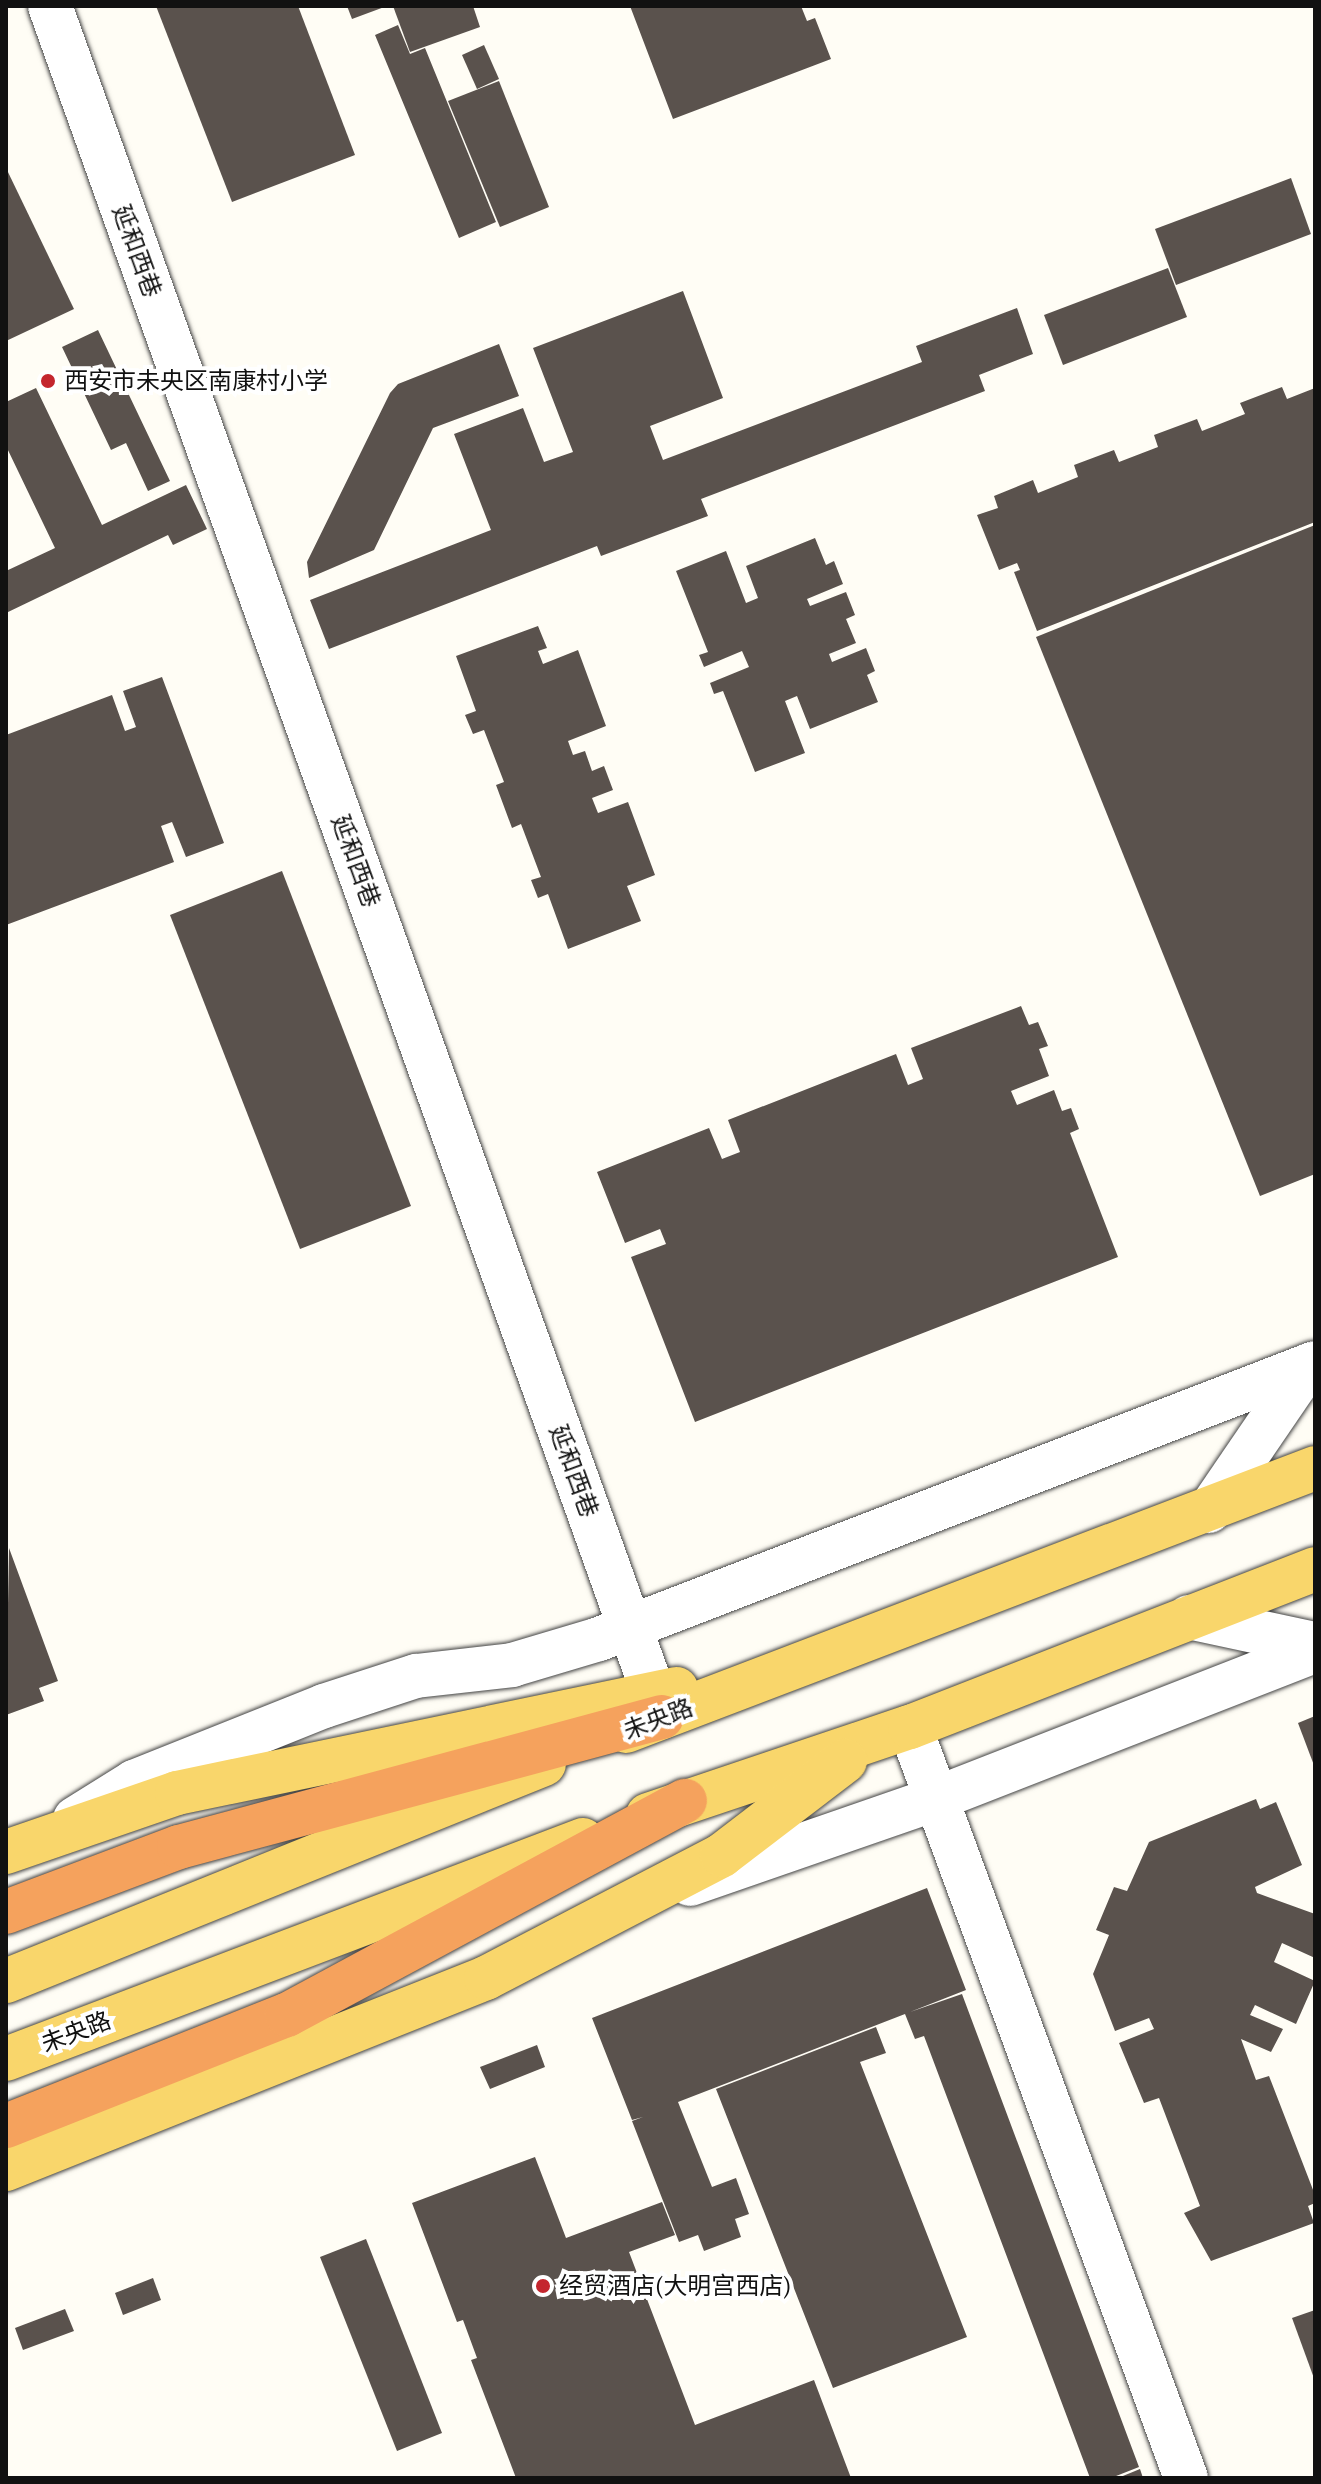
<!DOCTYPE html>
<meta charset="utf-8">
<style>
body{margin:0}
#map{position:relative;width:1321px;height:2484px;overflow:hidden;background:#fffdf5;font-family:"Source Serif 4","Noto Sans SC",serif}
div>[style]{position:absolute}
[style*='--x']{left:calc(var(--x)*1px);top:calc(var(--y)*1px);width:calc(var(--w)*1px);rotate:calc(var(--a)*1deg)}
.building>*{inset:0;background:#5a524d}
.roads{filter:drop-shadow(0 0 2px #444) drop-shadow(0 0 2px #444)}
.minor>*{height:44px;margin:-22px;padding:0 22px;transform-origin:22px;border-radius:22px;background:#fff}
.major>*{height:44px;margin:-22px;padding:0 22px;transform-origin:22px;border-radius:22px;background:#f9d66b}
.highway>*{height:44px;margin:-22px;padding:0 22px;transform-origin:22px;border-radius:22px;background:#f5a25d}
.dots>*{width:22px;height:22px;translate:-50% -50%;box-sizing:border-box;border:4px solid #fff;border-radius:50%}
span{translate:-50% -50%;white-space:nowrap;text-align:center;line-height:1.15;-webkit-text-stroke:8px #fff;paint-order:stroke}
.street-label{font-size:24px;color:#111}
.poi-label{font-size:24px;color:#111}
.left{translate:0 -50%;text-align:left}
.frame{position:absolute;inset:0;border:8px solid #111;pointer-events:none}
</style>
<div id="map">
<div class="building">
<div style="clip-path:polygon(156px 6px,298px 6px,355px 155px,232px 202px)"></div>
<div style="clip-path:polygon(347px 6px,387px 6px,352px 19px)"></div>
<div style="clip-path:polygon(393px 6px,473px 6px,480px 27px,410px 52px)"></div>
<div style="clip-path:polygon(630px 6px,801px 6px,807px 21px,815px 18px,831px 59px,673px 119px)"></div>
<div style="clip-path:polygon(398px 25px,410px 54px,425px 48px,496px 222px,459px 238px,375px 35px)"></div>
<div style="clip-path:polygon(484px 45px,499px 79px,477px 89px,462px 55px)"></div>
<div style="clip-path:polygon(499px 81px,549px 207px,500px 227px,448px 101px)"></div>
<div style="clip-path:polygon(6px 168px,74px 309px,6px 341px)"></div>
<div style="clip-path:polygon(1291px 178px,1311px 234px,1176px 285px,1155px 229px)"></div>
<div style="clip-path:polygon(1168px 268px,1187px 317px,1063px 365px,1044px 315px)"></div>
<div style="clip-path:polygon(683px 291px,723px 398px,650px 426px,663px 460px,922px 362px,916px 346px,1017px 308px,1033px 354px,979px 375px,985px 391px,701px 499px,708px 516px,601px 556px,597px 546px,329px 649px,310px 600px,491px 530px,454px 434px,523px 408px,544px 462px,573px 452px,533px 348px)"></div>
<div style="clip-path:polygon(98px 330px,170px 481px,148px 491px,126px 443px,111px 450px,62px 347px)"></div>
<div style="clip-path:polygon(499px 344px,519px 396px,433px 428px,374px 550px,309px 578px,307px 562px,390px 393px,398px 384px)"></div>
<div style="clip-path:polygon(1282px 387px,1287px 399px,1315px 388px,1315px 522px,1037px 631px,1014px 572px,1020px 570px,1017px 563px,999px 570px,977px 515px,998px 508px,994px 496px,1033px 480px,1038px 493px,1078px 477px,1074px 465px,1114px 450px,1119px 462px,1158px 447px,1154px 435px,1197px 419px,1202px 431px,1245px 414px,1240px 403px)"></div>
<div style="clip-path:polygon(36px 388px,102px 525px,186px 485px,207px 529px,173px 545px,168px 535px,6px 613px,6px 571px,55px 548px,6px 446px,6px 402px)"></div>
<div style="clip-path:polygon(1315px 525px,1315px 1174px,1260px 1196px,1036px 637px)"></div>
<div style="clip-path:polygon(815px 538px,826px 565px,834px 561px,843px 584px,807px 599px,810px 606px,846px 592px,855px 615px,846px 619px,856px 643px,829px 654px,832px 662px,866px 648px,875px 671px,867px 675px,878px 702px,810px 729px,797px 696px,785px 701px,805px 753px,755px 772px,723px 691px,714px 694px,710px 683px,749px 667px,742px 651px,704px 667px,699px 655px,708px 652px,676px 571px,726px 551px,746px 603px,758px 598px,746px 566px)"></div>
<div style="clip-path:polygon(538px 626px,547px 648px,538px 651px,543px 664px,578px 650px,606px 726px,568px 741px,573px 755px,585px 751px,592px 771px,604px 766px,613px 790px,592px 798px,598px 813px,628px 802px,655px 875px,627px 886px,641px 921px,568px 949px,548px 894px,538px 898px,531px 880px,541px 877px,521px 824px,512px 828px,496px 785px,504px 782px,484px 730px,473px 734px,465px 715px,476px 711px,456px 656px)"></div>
<div style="clip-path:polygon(162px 677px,224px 843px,186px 857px,172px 822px,161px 826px,174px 862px,6px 925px,6px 735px,112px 695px,125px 731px,136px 727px,123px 691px)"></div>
<div style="clip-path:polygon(282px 871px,411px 1206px,300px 1249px,170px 915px)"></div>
<div style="clip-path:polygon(1021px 1006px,1029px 1025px,1038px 1022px,1048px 1046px,1039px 1049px,1049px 1076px,1011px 1091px,1017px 1105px,1054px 1090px,1062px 1111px,1071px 1108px,1079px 1129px,1070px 1133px,1118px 1257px,695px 1422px,631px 1257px,666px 1244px,660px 1229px,625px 1243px,597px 1172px,709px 1128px,722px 1159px,740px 1152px,728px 1120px,896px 1054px,908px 1085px,923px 1079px,911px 1048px)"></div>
<div style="clip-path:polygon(9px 1548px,58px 1681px,39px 1688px,44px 1701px,6px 1715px)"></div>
<div style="clip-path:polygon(1315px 1716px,1315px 1768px,1298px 1723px)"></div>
<div style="clip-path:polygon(1256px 1799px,1260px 1809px,1276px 1802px,1302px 1865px,1255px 1887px,1257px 1893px,1315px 1914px,1315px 1958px,1282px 1943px,1274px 1962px,1315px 1981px,1296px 2024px,1255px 2005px,1250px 2015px,1283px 2029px,1271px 2052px,1241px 2039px,1256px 2080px,1269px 2076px,1315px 2195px,1315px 2203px,1308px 2206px,1314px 2223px,1211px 2261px,1184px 2213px,1200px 2206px,1159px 2098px,1144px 2103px,1119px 2043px,1154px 2029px,1149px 2018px,1115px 2031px,1093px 1974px,1109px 1935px,1096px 1930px,1114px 1887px,1127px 1891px,1149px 1842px)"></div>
<div style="clip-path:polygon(927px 1888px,966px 1990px,910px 2012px,962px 1994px,1139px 2467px,1111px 2478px,1090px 2478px,924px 2036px,915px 2039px,905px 2014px,678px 2102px,712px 2187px,736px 2178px,749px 2214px,735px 2219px,741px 2237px,704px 2251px,698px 2235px,679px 2242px,632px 2121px,643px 2117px,632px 2120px,592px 2018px)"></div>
<div style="clip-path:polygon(876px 2027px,886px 2053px,860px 2062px,967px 2337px,833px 2388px,716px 2089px)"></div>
<div style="clip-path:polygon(537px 2045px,545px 2067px,490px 2089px,480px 2067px)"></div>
<div style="clip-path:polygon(535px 2157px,566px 2238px,662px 2202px,675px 2235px,629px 2252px,695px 2425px,814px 2380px,851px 2478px,516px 2478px,471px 2360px,477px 2358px,463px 2320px,457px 2322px,412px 2203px)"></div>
<div style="clip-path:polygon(366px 2239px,442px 2433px,397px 2451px,320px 2257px)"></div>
<div style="clip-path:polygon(153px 2278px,161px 2300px,123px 2315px,115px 2293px)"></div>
<div style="clip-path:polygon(65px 2309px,74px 2331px,23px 2350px,15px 2328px)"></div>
<div style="clip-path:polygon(1315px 2310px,1315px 2381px,1292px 2318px)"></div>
<div style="clip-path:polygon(1140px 2469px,1143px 2478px,1118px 2478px)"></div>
</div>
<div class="roads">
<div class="minor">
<div style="--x:50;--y:6;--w:1817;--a:70.32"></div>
<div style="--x:1209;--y:1511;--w:176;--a:-55.7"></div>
<div style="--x:1189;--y:1617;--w:129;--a:12.1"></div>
<div style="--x:910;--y:1727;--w:800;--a:69.82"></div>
<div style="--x:75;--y:1819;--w:70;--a:-32.1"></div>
<div style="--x:134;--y:1782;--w:205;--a:-21.8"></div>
<div style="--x:324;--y:1706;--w:97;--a:-18.1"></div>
<div style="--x:416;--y:1676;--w:97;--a:-6.5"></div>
<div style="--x:512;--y:1665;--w:91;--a:-16.6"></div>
<div style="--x:599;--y:1639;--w:767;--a:-21.08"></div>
<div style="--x:690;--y:1884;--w:259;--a:-19.1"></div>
<div style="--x:935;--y:1799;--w:408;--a:-21.3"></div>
</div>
<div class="major">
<div style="--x:626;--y:1731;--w:737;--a:-20.89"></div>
<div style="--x:648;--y:1815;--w:276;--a:-18.6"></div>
<div style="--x:910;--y:1727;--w:435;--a:-21.3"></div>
<div style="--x:6;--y:1852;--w:181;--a:-19"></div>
<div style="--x:177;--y:1793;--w:510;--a:-11.77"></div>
<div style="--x:6;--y:1981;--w:580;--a:-21.97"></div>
<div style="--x:6;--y:2059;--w:617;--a:-20.78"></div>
<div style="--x:6;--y:2169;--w:517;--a:-21.7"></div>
<div style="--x:486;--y:1978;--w:266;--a:-27.5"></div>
<div style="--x:722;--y:1855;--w:155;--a:-37.4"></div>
</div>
<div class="highway">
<div style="--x:6;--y:1912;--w:185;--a:-20.6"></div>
<div style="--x:179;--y:1847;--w:500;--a:-15.06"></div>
<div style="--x:6;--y:2126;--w:302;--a:-21.6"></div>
<div style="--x:287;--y:2015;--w:452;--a:-28.3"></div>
</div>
</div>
<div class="dots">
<div style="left:48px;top:381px;background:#c4262e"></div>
<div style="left:543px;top:2286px;background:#c4262e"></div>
</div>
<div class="street-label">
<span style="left:137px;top:251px;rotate:70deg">延和西巷</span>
<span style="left:356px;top:861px;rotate:70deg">延和西巷</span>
<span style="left:574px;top:1471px;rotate:70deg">延和西巷</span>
<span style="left:658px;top:1719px;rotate:-21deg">未央路</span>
<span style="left:76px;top:2032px;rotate:-21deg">未央路</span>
</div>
<div class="poi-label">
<span class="left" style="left:64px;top:381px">西安市未央区南康村小学</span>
<span class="left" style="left:559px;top:2286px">经贸酒店(大明宫西店)</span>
</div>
<div class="frame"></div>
</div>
